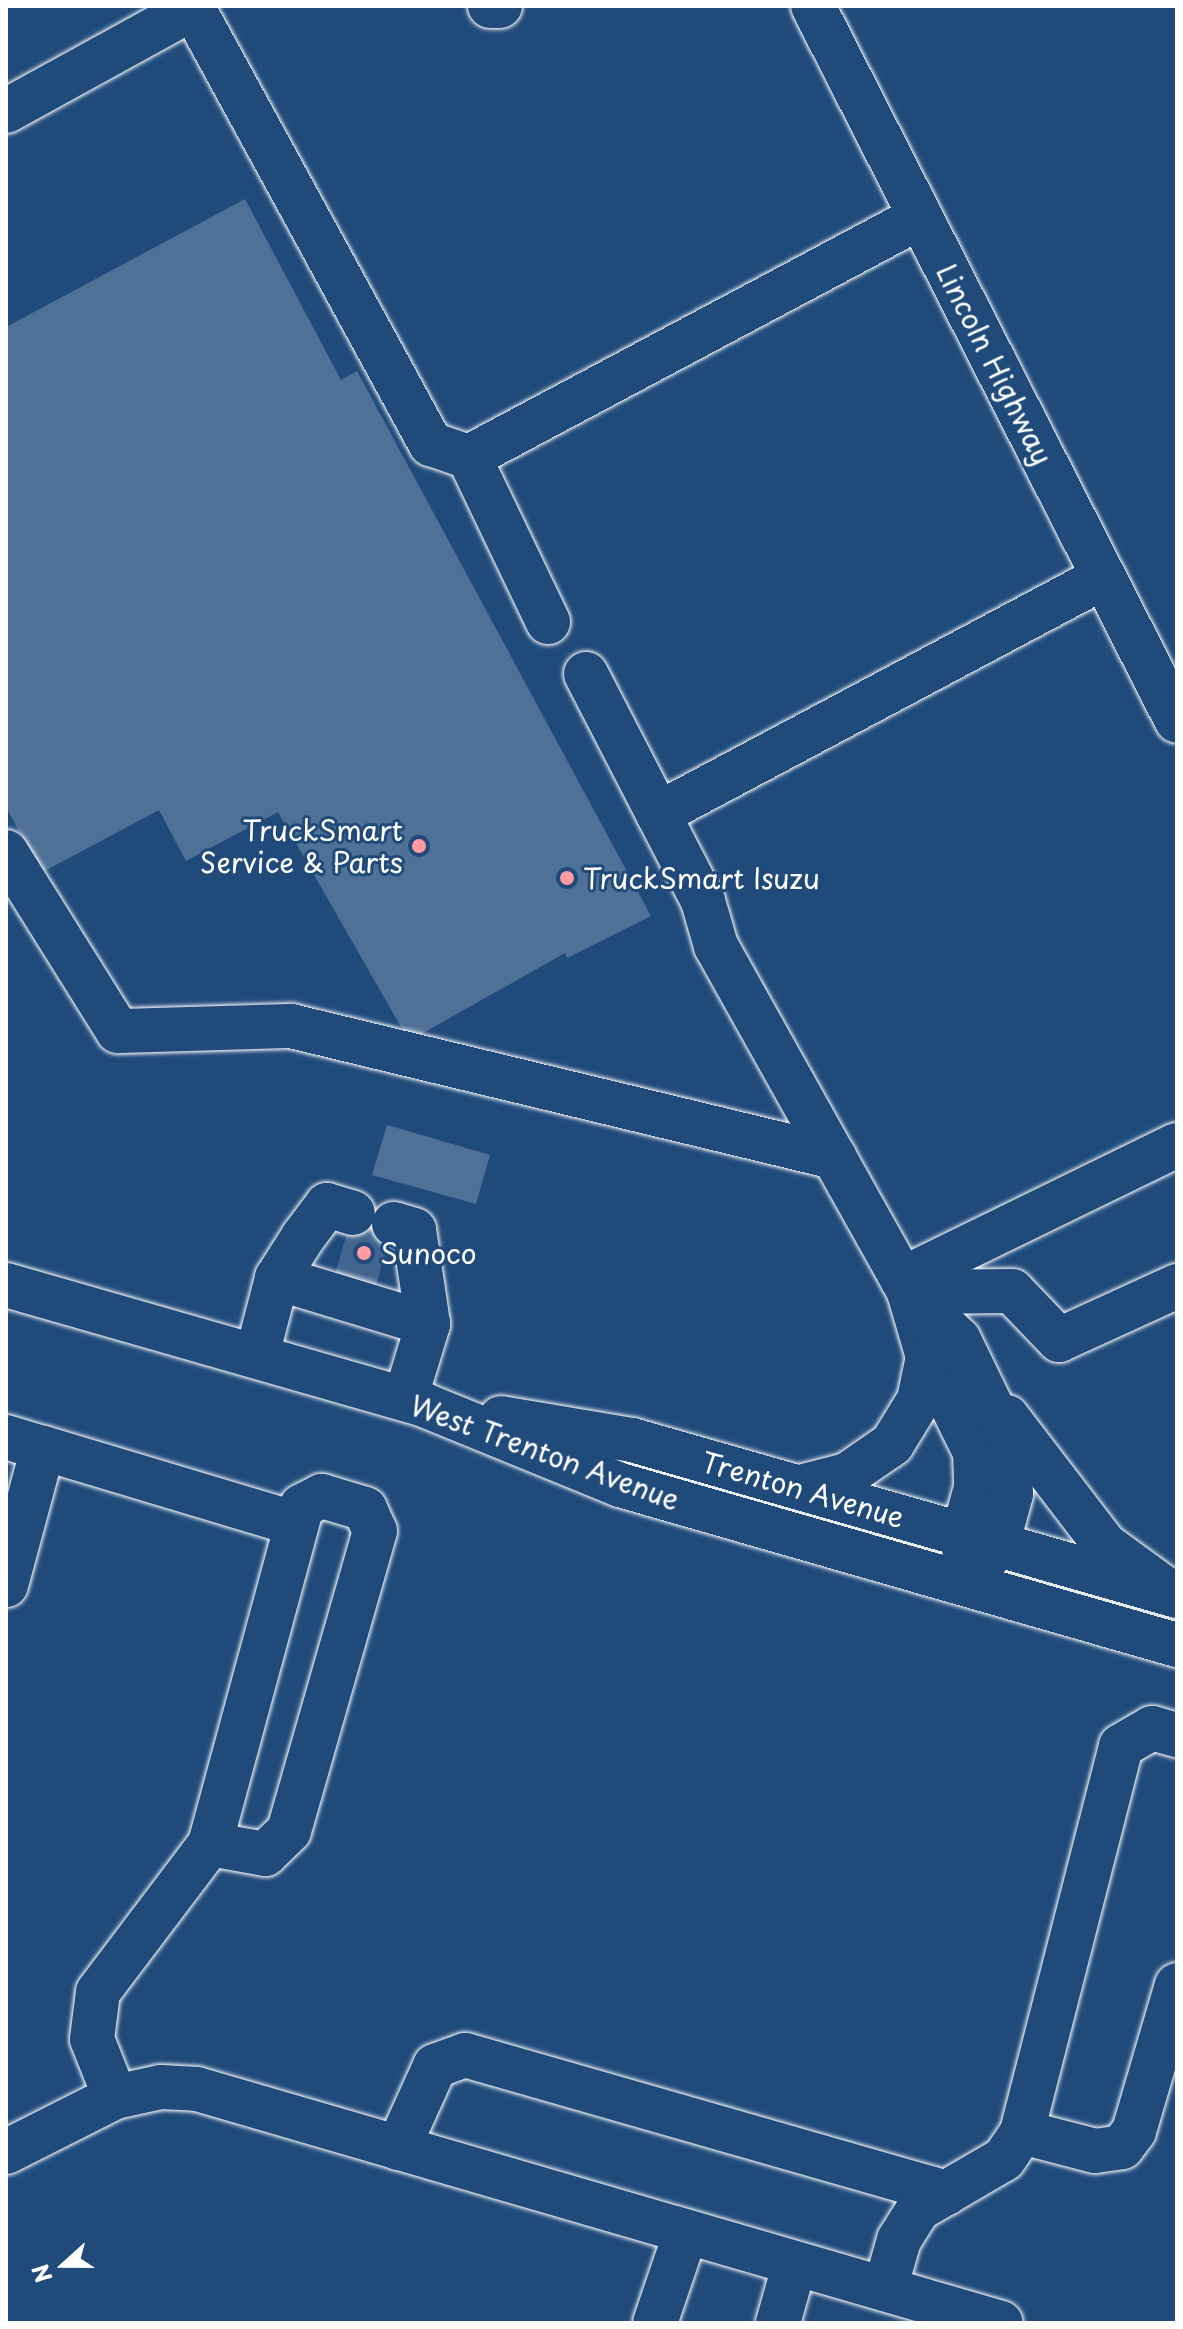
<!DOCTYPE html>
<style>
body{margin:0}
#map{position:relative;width:1183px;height:2329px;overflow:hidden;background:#1f4a7a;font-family:"Playpen Sans",sans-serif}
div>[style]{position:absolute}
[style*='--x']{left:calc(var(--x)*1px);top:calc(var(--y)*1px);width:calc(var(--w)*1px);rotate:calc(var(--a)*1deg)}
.building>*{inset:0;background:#507197}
.minor-tunnel>*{height:44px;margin-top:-22px;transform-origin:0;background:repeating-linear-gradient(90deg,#41658e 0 44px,transparent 0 66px)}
.roads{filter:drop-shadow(0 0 2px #fff) drop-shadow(0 0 2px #fff)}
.minor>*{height:44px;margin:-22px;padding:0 22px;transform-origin:22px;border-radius:22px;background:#1f4a7a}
.major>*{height:44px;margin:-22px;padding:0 22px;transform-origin:22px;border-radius:22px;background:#1f4a7a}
.dots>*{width:22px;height:22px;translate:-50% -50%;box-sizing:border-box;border:4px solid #1f4a7a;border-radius:50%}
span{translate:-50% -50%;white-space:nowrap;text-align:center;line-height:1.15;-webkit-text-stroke:6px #1f4a7a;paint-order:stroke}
.street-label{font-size:28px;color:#fff}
.poi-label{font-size:28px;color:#fff}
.right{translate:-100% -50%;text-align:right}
.left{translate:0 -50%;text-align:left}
.frame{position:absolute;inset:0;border:8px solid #fff;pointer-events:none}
.north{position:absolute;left:24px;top:2225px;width:80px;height:80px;-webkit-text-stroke:6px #1f4a7a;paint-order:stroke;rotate:249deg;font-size:22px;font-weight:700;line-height:32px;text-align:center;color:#fff}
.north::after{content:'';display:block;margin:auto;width:28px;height:36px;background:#fff;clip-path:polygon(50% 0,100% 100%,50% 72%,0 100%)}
</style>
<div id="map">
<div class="building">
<div style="clip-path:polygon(245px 199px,341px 380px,357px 371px,651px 916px,567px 958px,565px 953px,409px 1041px,278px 812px,186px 861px,159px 810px,41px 873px,6px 807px,6px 327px)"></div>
<div style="clip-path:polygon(387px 1125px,490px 1155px,476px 1204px,372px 1175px)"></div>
<div style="clip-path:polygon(356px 1204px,396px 1216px,371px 1302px,330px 1291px)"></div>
</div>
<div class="minor-tunnel">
<div style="--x:343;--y:1247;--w:42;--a:15"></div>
</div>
<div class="roads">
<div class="minor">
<div style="--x:490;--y:6;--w:10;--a:0"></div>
<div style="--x:6;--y:111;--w:213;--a:-28.8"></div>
<div style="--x:193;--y:8;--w:497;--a:61.4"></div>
<div style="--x:431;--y:444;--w:40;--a:18.9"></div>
<div style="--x:469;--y:457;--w:183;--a:64.4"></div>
<div style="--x:469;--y:457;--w:511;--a:-28.02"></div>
<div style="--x:586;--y:674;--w:255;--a:62.7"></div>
<div style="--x:703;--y:901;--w:47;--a:73.9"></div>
<div style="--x:716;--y:946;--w:396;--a:60.8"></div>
<div style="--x:909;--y:1292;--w:68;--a:73.7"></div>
<div style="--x:928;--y:1357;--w:106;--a:63.7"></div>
<div style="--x:975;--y:1452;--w:36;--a:88"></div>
<div style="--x:976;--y:1488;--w:49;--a:105.5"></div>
<div style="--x:963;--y:1535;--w:37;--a:85"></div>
<div style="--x:658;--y:814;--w:505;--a:-27.99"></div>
<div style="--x:6;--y:852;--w:211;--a:58"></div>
<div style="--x:118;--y:1031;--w:173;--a:-1.7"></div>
<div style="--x:291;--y:1026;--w:559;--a:13.56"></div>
<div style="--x:394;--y:1224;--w:21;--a:17"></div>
<div style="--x:414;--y:1230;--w:95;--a:81.5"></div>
<div style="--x:428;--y:1324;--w:78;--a:107"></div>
<div style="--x:277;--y:1278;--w:158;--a:16.9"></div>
<div style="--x:902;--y:1279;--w:306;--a:-26"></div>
<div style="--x:909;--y:1292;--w:103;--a:-0.6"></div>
<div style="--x:1012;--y:1291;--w:68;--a:46.2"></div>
<div style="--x:1059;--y:1340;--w:130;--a:-24.6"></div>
<div style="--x:911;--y:1294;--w:66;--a:43.8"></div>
<div style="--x:959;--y:1340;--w:114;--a:64.1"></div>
<div style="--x:1009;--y:1443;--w:51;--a:87.8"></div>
<div style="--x:1011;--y:1494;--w:53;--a:105.4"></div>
<div style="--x:997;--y:1545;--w:38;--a:127"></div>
<div style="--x:257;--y:1355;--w:80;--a:-75.4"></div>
<div style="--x:277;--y:1278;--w:49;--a:-57.6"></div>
<div style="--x:303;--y:1237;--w:40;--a:-53"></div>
<div style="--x:327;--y:1205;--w:27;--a:17"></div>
<div style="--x:1007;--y:1417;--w:161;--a:52.6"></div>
<div style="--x:1105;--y:1545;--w:78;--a:36.1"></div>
<div style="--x:6;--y:1437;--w:39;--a:17"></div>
<div style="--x:43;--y:1448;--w:142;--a:105.1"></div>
<div style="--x:43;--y:1448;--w:264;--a:16.7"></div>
<div style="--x:800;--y:1487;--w:49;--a:-14.3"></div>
<div style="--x:847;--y:1475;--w:55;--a:-34.6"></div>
<div style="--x:892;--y:1444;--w:52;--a:-58.5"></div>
<div style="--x:919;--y:1400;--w:44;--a:-78.2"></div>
<div style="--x:115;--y:2097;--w:62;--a:-111.6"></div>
<div style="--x:92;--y:2039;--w:47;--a:-82.7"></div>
<div style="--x:98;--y:1992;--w:186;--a:-52.9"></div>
<div style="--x:210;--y:1844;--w:350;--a:-74.8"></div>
<div style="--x:302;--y:1506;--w:22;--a:-27"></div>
<div style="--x:322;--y:1496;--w:45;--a:16.8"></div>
<div style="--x:365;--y:1509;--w:24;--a:66"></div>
<div style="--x:375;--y:1531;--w:312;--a:106"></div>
<div style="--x:289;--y:1831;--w:33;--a:136"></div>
<div style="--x:265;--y:1854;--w:56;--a:-169.7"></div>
<div style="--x:1022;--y:2132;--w:75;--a:14.6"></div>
<div style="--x:1095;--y:2151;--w:27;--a:-8"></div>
<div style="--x:1122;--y:2147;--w:20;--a:-53"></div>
<div style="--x:1134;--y:2131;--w:152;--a:-73.6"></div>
<div style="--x:398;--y:2148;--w:90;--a:-65.7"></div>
<div style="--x:435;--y:2066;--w:32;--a:-20"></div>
<div style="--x:465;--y:2055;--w:501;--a:15.98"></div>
<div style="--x:6;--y:2152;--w:122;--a:-26.8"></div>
<div style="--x:115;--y:2097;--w:47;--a:-12.3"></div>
<div style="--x:161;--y:2087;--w:36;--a:3"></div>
<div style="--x:197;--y:2089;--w:837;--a:16.23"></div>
<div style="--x:885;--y:2289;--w:51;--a:-74.1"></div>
<div style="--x:899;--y:2240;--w:36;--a:-58"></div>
<div style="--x:918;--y:2209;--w:99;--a:-30.2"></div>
<div style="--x:1004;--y:2159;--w:32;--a:-56"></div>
<div style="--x:1022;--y:2132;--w:398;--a:-75.6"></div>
<div style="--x:1121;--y:1746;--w:36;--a:-30"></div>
<div style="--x:1152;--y:1728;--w:26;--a:16"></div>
<div style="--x:655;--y:2323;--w:96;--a:-71.2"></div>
<div style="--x:778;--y:2323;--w:62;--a:-74.2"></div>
</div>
<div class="major">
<div style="--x:813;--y:6;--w:802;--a:63.02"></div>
<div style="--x:6;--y:1285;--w:435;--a:16"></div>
<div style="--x:424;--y:1405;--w:212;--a:22.2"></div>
<div style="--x:620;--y:1485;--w:580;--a:16.03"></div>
<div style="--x:501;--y:1418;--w:133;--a:9.5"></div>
<div style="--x:632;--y:1440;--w:567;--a:15.97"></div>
</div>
</div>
<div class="dots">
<div style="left:419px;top:846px;background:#ff9aa2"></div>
<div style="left:567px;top:878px;background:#ff9aa2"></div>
<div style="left:364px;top:1253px;background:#ff9aa2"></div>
</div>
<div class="street-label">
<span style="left:995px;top:364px;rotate:63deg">Lincoln Highway</span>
<span style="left:545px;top:1452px;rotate:20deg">West Trenton Avenue</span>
<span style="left:803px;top:1489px;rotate:16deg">Trenton Avenue</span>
</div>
<div class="poi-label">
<span class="right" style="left:403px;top:846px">TruckSmart<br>Service &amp; Parts</span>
<span class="left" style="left:583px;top:878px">TruckSmart Isuzu</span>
<span class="left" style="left:380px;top:1253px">Sunoco</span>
</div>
<div class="frame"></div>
<div class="north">N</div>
</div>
